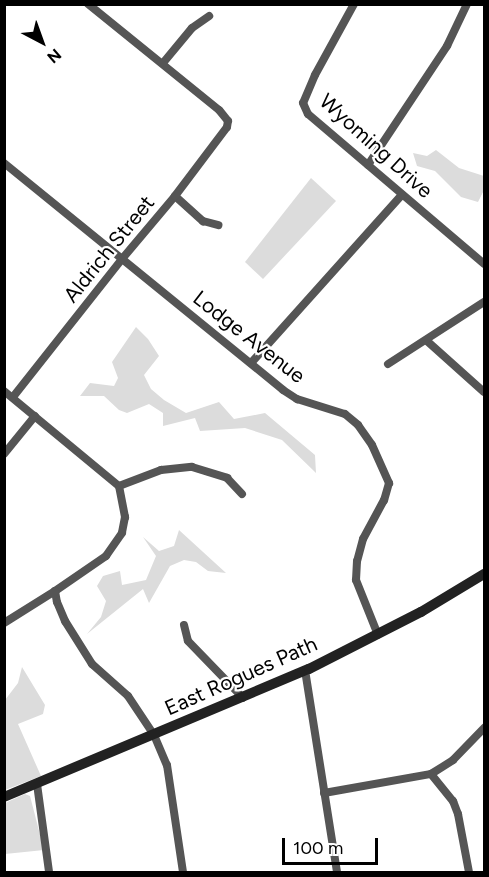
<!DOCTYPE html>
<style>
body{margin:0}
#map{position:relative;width:489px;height:877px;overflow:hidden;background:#fff;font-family:Figtree,sans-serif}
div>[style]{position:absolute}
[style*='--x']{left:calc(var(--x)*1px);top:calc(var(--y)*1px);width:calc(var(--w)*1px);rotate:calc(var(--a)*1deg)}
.green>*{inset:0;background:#dcdcdc}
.street>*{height:8px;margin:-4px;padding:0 4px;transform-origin:4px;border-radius:4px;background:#555}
.secondary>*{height:10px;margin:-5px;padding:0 5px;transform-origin:5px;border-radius:5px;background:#222}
span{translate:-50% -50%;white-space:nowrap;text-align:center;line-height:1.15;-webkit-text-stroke:4.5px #fff;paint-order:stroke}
.street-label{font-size:21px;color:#000}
.frame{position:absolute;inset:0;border:6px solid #000;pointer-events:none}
.north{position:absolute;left:12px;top:12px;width:60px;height:60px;-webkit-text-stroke:4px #fff;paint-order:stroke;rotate:139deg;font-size:16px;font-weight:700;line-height:24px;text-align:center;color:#000}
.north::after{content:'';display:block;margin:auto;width:21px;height:27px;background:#000;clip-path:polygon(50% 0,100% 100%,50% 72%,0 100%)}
.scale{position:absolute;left:282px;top:838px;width:96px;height:27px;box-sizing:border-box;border:3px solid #000;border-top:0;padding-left:8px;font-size:18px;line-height:21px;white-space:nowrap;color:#000;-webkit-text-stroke:4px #fff;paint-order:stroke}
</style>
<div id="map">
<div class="green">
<div style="clip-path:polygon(436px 150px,459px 168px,484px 176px,484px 190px,478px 202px,461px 197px,435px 171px,417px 166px,413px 153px,427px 156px)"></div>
<div style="clip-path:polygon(311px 178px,336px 201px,263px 279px,245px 262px)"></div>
<div style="clip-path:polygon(136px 327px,148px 339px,159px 356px,144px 375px,151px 389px,164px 400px,186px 413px,219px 402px,234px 419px,265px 413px,315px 455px,316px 473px,282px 440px,245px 428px,200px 431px,195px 418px,163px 426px,163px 413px,149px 404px,127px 413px,119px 410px,104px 396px,80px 396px,90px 383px,114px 386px,118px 378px,112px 362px)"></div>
<div style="clip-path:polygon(179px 530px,226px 573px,208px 571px,196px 562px,184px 560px,170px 566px,149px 603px,143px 589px,87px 634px,101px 617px,106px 601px,97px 586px,103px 576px,120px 571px,122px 585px,146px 580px,156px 556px,143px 537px,159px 551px,174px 546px)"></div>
<div style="clip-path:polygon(22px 667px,45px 705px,43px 714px,18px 724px,41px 776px,5px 790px,5px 700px,18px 683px)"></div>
<div style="clip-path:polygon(25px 794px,30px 796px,44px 850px,5px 854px,5px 803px)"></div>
</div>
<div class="street">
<div style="--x:354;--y:4;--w:81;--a:118.8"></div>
<div style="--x:315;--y:75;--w:30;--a:113"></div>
<div style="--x:303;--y:103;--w:12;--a:66"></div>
<div style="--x:308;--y:114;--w:231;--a:40.4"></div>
<div style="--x:163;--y:63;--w:45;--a:-50.4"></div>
<div style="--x:192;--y:28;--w:21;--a:-35"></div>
<div style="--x:4;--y:163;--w:360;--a:39.1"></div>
<div style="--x:283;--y:390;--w:17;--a:33"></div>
<div style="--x:297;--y:399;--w:50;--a:17.4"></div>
<div style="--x:345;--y:414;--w:17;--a:40"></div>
<div style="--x:358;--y:425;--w:24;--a:55"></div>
<div style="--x:372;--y:445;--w:42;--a:65.9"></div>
<div style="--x:389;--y:483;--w:18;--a:106"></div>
<div style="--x:384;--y:500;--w:44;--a:118.3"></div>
<div style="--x:363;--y:539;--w:23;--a:105"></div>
<div style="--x:357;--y:561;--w:19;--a:93"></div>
<div style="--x:356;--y:580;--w:59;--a:68.2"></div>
<div style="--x:368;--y:165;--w:143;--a:-56.4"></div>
<div style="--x:447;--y:46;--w:47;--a:-64.5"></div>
<div style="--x:175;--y:196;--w:38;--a:42"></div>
<div style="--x:203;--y:221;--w:16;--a:15"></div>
<div style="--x:427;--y:341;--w:76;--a:41.8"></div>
<div style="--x:251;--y:363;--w:226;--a:-48.1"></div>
<div style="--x:388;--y:364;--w:114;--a:-32.9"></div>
<div style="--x:4;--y:391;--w:149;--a:39.6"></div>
<div style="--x:119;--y:486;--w:32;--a:79"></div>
<div style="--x:125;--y:517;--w:16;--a:101"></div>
<div style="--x:122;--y:533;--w:28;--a:125"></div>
<div style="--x:106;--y:556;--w:62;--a:145.5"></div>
<div style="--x:55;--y:591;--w:11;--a:80"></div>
<div style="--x:57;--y:602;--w:21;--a:67"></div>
<div style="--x:65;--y:621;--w:51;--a:57.9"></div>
<div style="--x:92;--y:664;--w:48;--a:41.6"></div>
<div style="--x:128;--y:696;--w:47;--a:56.3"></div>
<div style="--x:154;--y:735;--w:33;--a:67"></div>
<div style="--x:167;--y:765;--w:108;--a:81.5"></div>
<div style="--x:13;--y:397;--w:176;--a:-51.7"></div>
<div style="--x:122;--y:259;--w:82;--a:-49.9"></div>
<div style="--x:175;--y:196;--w:86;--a:-53"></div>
<div style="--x:227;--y:127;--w:6;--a:-81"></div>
<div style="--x:228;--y:121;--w:14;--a:-129"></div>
<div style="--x:219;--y:110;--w:169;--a:-141"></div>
<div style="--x:4;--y:454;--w:49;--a:-50.8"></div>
<div style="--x:119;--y:486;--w:45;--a:-20.9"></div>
<div style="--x:161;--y:470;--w:31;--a:-6"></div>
<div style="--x:192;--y:467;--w:37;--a:17"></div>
<div style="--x:227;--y:478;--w:22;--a:47"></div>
<div style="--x:4;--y:623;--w:60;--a:-32.1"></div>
<div style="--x:184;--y:625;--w:16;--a:76"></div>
<div style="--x:188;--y:641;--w:79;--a:46"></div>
<div style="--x:305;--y:670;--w:205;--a:81"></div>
<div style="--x:431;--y:774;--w:35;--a:51"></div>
<div style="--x:453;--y:801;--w:14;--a:69"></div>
<div style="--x:458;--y:814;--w:59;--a:79.3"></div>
<div style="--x:37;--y:784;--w:89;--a:82.2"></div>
<div style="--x:324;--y:793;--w:109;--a:-10.1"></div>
<div style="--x:431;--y:774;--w:26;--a:-32"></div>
<div style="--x:453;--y:760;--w:45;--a:-45.9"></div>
</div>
<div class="secondary">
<div style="--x:4;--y:797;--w:331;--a:-22.8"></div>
<div style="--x:309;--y:669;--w:126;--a:-27"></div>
<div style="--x:421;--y:612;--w:74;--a:-31.1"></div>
</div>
<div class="street-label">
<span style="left:376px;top:146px;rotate:42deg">Wyoming Drive</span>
<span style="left:109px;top:249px;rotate:-51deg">Aldrich Street</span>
<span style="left:249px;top:337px;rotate:38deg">Lodge Avenue</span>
<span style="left:241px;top:676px;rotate:-24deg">East Rogues Path</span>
</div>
<div class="frame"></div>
<div class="north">N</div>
<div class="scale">100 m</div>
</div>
